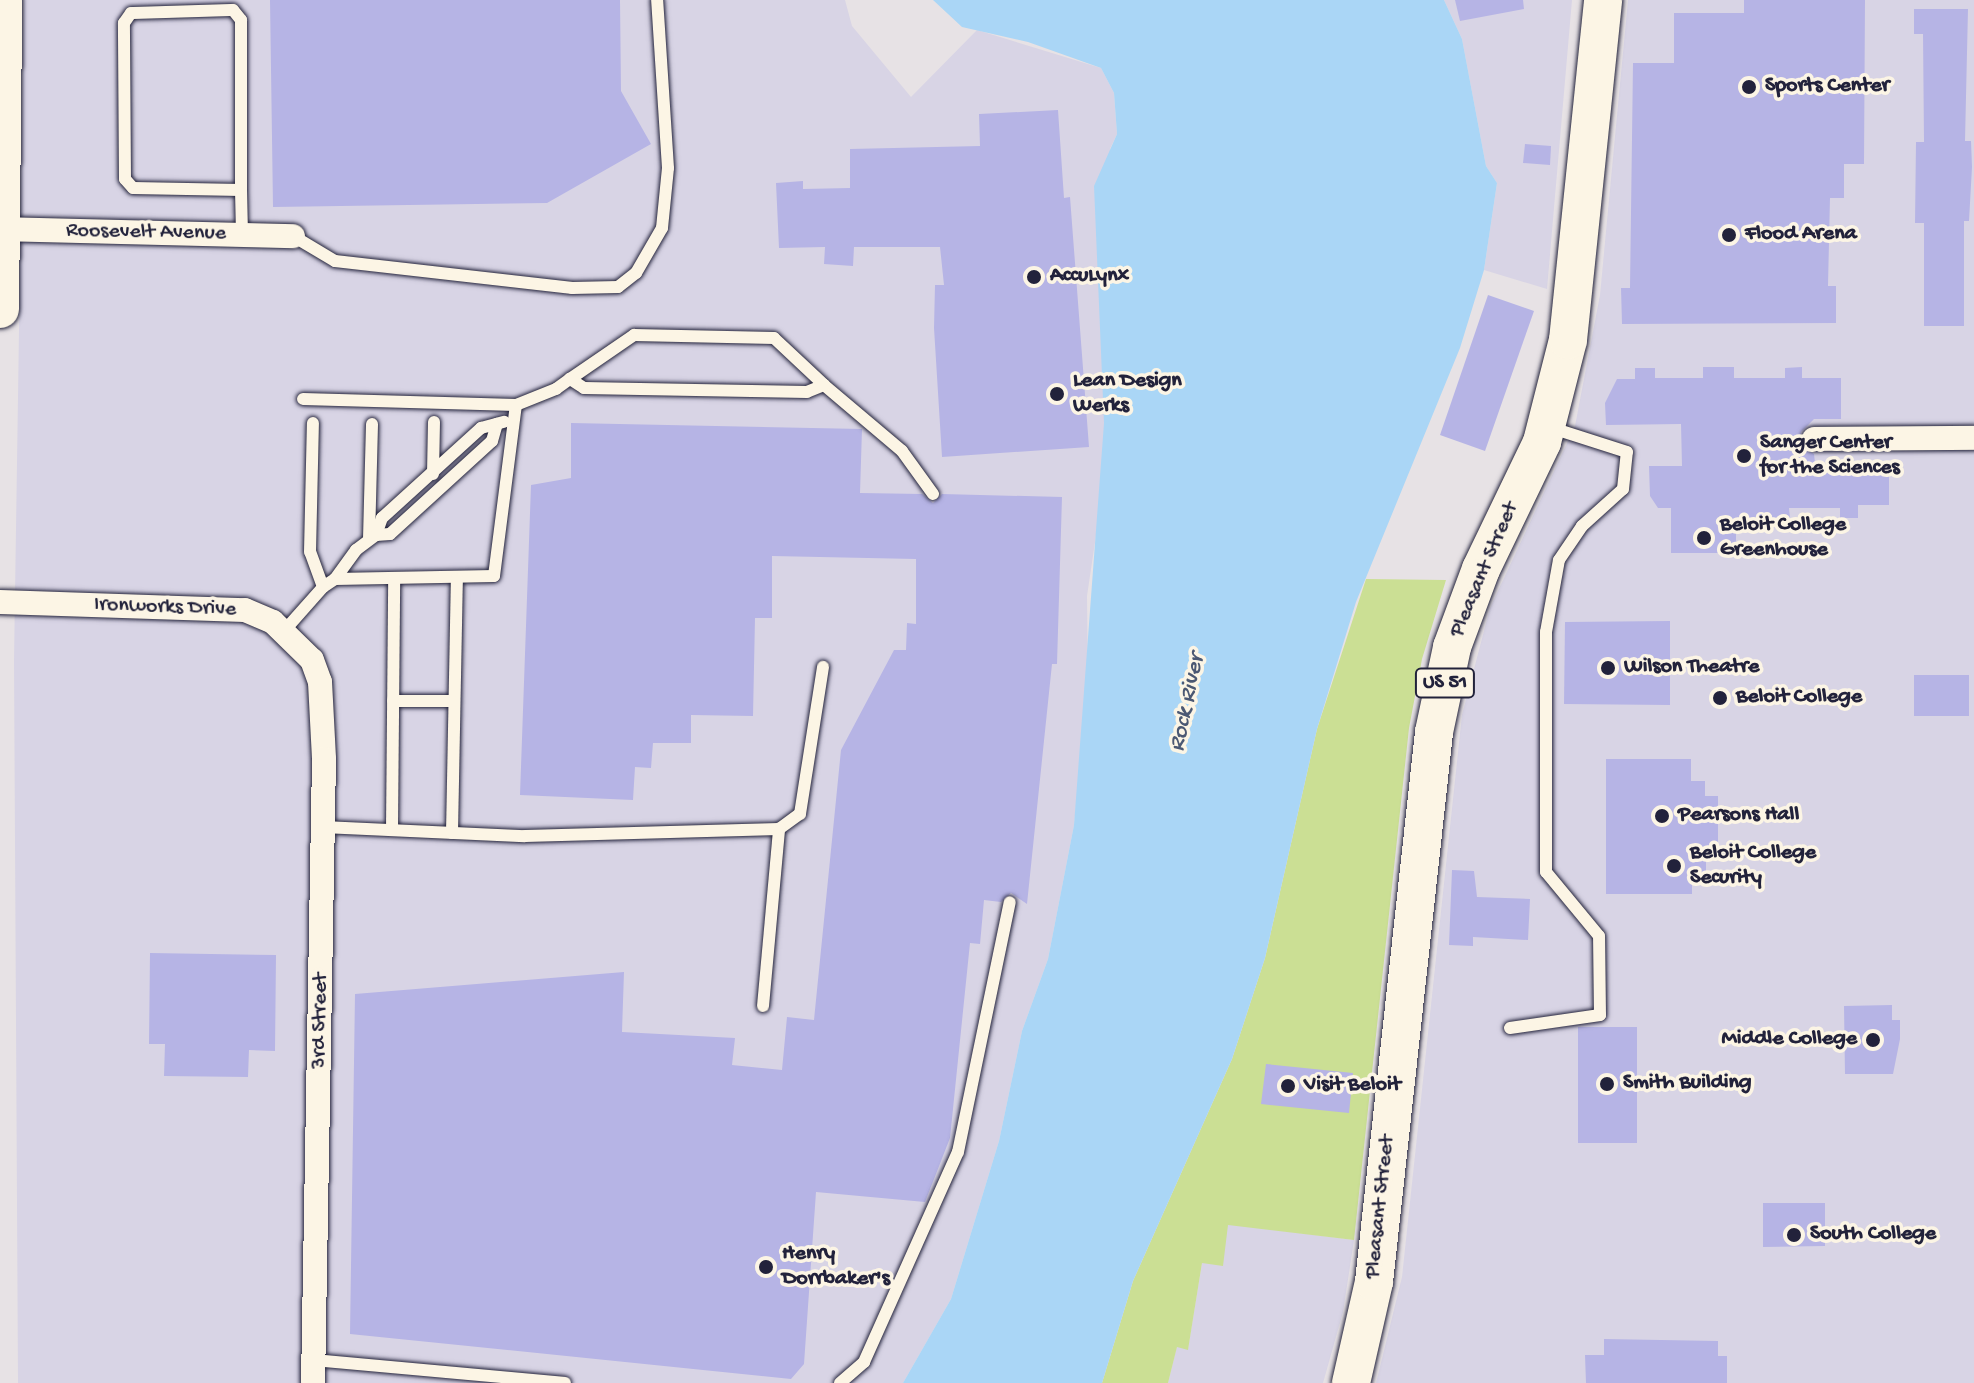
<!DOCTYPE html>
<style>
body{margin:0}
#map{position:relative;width:1974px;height:1383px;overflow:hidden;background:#e7e2e5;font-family:"Gochi Hand",sans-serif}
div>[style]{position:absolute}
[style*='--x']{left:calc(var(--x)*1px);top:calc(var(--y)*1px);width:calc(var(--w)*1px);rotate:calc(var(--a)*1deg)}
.built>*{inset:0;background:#d8d4e5}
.green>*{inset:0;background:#cbdf94}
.water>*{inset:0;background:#aad6f6}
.building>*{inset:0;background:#b6b4e5}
.roads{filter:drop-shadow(0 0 2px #22223b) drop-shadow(0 0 2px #22223b)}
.lane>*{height:12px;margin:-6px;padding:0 6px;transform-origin:6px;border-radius:6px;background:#fcf5e5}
.street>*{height:24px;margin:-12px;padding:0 12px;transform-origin:12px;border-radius:12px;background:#fcf5e5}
.primary>*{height:38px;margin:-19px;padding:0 19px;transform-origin:19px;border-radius:19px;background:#fcf5e5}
.dots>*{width:22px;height:22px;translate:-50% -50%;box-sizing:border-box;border:4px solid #fcf5e5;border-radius:50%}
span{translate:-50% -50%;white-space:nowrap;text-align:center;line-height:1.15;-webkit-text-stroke:7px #fcf5e5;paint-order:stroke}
.shield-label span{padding:2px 6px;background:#fcf5e5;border:2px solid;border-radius:6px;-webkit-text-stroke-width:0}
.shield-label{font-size:20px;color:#22223b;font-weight:700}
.poi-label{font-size:22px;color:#22223b;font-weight:700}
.left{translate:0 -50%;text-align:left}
.right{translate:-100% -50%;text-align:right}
.street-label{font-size:22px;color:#22223b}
.water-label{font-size:24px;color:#4b5873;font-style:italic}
</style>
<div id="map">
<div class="built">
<div style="clip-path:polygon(24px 0,845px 0,852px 26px,911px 97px,977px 30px,1101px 68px,1114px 93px,1117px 134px,1110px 149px,1109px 448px,1087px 596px,1088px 691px,1074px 825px,1048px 959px,1022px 1031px,999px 1141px,951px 1299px,903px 1383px,18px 1383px,14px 661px)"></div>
<div style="clip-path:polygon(1444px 0,1572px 0,1547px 289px,1484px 270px,1497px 183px,1486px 166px,1462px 39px)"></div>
<div style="clip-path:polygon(1628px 0,1974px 0,1974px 1383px,1376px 1383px,1402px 1277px,1462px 715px,1490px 608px,1575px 426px,1600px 295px)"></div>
<div style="clip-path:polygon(1228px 1224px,1354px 1240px,1343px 1312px,1323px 1383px,1168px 1383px,1177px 1346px,1188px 1349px,1202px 1263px)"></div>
</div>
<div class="green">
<div style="clip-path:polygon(1366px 579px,1446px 580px,1422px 659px,1409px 728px,1354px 1240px,1228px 1225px,1223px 1266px,1202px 1263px,1188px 1350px,1177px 1347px,1168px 1383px,1102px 1383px,1133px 1281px,1232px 1059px,1265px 958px,1317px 729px)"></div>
</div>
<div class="water">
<div style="clip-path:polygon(933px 0,1444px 0,1462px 39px,1486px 166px,1497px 183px,1484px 270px,1460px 348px,1356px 602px,1317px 729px,1265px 958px,1232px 1059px,1133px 1281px,1102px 1383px,903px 1383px,951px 1299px,999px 1141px,1022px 1031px,1048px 959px,1074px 825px,1104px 423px,1094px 186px,1117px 134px,1114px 93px,1101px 68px,1028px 42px,962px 27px)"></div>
</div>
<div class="building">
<div style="clip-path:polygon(270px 0,620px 0,621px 91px,651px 144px,547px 203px,273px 207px)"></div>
<div style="clip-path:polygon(1455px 0,1523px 0,1524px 9px,1460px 21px)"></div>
<div style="clip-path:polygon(1744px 0,1865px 0,1864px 164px,1844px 164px,1844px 198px,1830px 198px,1828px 286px,1836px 286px,1836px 323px,1622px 324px,1621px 288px,1630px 288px,1633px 63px,1674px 63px,1674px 13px,1744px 13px)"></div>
<div style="clip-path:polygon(1914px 9px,1968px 9px,1965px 141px,1971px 141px,1972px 167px,1969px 221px,1964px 221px,1964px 326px,1924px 326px,1924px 223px,1915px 223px,1916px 142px,1924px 142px,1923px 34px,1914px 34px)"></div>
<div style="clip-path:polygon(1058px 110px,1064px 198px,1070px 197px,1089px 447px,942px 457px,934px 328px,935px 285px,944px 285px,940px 247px,854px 247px,853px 266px,824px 264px,825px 247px,779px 248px,776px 183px,803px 181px,803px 189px,850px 188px,850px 149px,980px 146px,979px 114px)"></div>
<div style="clip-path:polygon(1525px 144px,1551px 146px,1550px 165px,1523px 163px)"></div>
<div style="clip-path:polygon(1488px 295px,1534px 311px,1485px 451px,1440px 435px)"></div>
<div style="clip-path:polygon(1703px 367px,1734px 367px,1734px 378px,1785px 378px,1785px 368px,1802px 367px,1802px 378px,1841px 378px,1841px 419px,1814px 419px,1801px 432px,1801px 446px,1814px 454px,1815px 463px,1889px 463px,1889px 505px,1858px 505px,1858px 518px,1840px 518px,1840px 508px,1789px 508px,1790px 518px,1736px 518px,1736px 553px,1671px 553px,1671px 508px,1658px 508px,1650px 496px,1649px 466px,1682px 466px,1681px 424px,1606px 425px,1605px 403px,1617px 379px,1635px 379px,1635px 368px,1655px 368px,1655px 378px,1703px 378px)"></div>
<div style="clip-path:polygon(571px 423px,862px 429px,860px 493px,922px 494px,933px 503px,942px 494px,1062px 497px,1057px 664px,1052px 664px,1027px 904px,1011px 893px,1001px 902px,984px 900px,980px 944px,970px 943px,950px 1138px,925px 1202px,816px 1192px,804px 1364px,791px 1379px,350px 1334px,355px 994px,624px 972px,622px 1032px,735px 1038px,732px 1065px,782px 1070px,787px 1017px,814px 1020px,841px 750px,894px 650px,906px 650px,907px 623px,916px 624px,916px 559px,772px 556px,772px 618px,755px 618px,753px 716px,691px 715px,691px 743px,653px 743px,651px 768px,635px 767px,633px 800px,520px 795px,531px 485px,571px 478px)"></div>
<div style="clip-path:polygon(1670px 621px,1670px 705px,1564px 704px,1565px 622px)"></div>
<div style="clip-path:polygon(1914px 675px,1969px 675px,1969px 716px,1914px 716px)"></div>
<div style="clip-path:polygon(1606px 759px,1691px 759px,1691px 781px,1705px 781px,1705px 796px,1718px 796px,1718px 857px,1706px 857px,1706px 874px,1692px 874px,1692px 894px,1606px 894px)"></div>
<div style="clip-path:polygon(1452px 870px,1474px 871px,1477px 897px,1530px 899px,1528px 940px,1473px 937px,1473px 946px,1449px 945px)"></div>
<div style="clip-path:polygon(150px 953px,276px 955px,275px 1051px,249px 1050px,248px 1077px,164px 1076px,165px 1044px,149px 1044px)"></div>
<div style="clip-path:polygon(1892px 1005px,1892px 1020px,1900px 1020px,1900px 1039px,1893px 1074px,1845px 1074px,1844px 1006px)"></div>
<div style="clip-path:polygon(1578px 1027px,1637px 1027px,1637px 1143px,1578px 1143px)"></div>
<div style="clip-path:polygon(1266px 1064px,1353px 1073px,1349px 1113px,1261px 1104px)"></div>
<div style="clip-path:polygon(1763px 1203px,1825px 1203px,1825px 1246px,1763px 1247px)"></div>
<div style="clip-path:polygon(1604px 1339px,1718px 1341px,1718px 1356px,1727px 1356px,1727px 1383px,1586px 1383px,1585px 1355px,1604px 1355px)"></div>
</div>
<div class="roads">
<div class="lane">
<div style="--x:233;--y:10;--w:13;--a:51"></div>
<div style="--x:241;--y:20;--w:170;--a:90"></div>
<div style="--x:241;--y:190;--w:108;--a:-178.9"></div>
<div style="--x:133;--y:188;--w:12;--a:-132"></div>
<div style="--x:125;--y:179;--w:156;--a:-90.4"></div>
<div style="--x:124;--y:23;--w:12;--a:-55"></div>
<div style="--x:131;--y:13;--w:102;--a:-1.7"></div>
<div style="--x:241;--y:190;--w:45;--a:88.7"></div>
<div style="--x:293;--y:236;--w:49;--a:30.8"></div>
<div style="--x:335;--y:261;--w:239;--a:6.5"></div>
<div style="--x:572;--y:288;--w:46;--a:-1.2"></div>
<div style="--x:618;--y:287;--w:23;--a:-38"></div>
<div style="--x:636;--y:273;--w:52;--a:-60"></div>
<div style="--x:662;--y:228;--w:60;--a:-84.3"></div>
<div style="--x:668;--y:168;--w:168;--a:-93.7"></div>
<div style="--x:824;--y:385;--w:102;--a:40.2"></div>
<div style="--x:902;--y:451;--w:53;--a:54.2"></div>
<div style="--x:303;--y:399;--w:213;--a:1.6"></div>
<div style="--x:516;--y:405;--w:43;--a:-21.8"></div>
<div style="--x:556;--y:389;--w:17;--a:-36"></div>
<div style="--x:570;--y:379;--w:78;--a:-34.5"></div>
<div style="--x:634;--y:335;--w:140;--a:1.2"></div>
<div style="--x:774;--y:338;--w:69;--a:43.2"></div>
<div style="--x:824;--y:385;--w:18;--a:158"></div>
<div style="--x:807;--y:392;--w:223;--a:-179"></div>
<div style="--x:584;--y:388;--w:17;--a:-147"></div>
<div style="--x:433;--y:474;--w:52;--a:-88.9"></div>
<div style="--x:376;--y:535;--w:18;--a:-71"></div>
<div style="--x:382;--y:518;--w:134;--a:-42.3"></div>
<div style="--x:481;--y:428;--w:24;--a:-15"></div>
<div style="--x:369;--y:539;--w:115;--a:-88.5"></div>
<div style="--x:335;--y:579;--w:159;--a:-1.1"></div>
<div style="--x:494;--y:576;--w:172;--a:-82.7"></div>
<div style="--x:323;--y:587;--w:14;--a:-34"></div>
<div style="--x:335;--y:579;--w:36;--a:-54"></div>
<div style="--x:356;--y:550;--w:25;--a:-37"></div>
<div style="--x:376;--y:535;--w:14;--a:-4"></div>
<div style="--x:390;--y:534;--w:138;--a:-42.4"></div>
<div style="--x:492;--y:441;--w:18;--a:-74"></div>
<div style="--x:284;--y:631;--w:59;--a:-48.4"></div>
<div style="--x:323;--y:587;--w:37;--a:-110"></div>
<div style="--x:310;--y:552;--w:129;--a:-88.7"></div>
<div style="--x:393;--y:701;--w:61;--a:0"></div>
<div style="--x:323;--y:827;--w:202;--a:2.6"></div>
<div style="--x:525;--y:836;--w:254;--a:-1.6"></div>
<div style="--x:779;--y:829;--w:26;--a:-36"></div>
<div style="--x:800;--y:814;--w:149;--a:-81.1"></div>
<div style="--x:392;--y:830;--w:250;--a:-89.5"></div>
<div style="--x:452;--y:833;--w:254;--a:-88.9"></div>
<div style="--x:763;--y:1006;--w:178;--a:-84.8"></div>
<div style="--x:1510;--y:1028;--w:91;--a:-8.2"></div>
<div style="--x:1600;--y:1015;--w:79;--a:-90.7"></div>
<div style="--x:1599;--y:936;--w:83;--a:-129.6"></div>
<div style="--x:1546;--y:872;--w:240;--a:-90"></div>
<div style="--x:1546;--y:632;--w:73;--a:-79.8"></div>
<div style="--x:1559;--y:560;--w:41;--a:-55.9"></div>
<div style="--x:1582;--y:526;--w:55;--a:-42.1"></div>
<div style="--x:1623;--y:489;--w:37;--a:-84"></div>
<div style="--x:1627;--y:452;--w:82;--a:-162.2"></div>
<div style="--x:314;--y:1360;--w:252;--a:5.2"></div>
<div style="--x:840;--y:1383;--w:32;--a:-41"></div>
<div style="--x:864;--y:1362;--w:230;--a:-65.9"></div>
<div style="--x:958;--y:1152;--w:255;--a:-78.3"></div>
</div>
<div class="street">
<div style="--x:0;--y:229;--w:293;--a:1.4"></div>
<div style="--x:1814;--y:439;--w:160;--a:-0.4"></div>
<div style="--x:0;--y:602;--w:245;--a:1.9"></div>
<div style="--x:245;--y:610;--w:30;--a:23"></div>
<div style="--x:273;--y:622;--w:54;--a:44.3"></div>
<div style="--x:312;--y:660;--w:23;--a:70"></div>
<div style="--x:320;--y:682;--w:77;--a:87"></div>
<div style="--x:324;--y:759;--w:624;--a:91.01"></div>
</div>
<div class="primary">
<div style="--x:0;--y:309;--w:309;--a:-89.4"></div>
<div style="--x:1351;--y:1383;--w:104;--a:-77.2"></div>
<div style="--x:1374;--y:1282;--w:553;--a:-83.77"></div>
<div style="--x:1434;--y:732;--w:87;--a:-78"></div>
<div style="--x:1452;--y:647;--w:83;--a:-69.6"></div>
<div style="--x:1481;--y:569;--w:141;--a:-64.3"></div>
<div style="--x:1542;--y:442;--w:105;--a:-75.7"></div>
<div style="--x:1568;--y:340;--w:342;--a:-84.1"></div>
</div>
</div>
<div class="dots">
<div style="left:1749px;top:87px;background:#22223b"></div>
<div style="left:1729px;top:235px;background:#22223b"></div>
<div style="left:1034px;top:277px;background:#22223b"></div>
<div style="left:1057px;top:394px;background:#22223b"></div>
<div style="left:1744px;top:456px;background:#22223b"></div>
<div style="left:1704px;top:538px;background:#22223b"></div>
<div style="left:1608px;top:668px;background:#22223b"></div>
<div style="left:1720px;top:698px;background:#22223b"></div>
<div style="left:1662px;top:816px;background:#22223b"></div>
<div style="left:1674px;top:866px;background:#22223b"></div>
<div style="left:1873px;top:1040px;background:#22223b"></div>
<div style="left:1607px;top:1084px;background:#22223b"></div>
<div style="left:1288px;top:1086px;background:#22223b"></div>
<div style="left:1794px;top:1235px;background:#22223b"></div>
<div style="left:766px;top:1267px;background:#22223b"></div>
</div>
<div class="shield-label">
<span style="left:1445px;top:683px">US 51</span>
</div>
<div class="poi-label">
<span class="left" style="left:1765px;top:87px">Sports Center</span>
<span class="left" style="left:1745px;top:235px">Flood Arena</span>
<span class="left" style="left:1050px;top:277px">AccuLynx</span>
<span class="left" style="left:1073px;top:394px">Lean Design<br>Werks</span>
<span class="left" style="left:1760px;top:456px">Sanger Center<br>for the Sciences</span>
<span class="left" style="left:1720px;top:538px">Beloit College<br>Greenhouse</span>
<span class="left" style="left:1624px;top:668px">Wilson Theatre</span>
<span class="left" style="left:1736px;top:698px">Beloit College</span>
<span class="left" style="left:1678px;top:816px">Pearsons Hall</span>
<span class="left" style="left:1690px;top:866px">Beloit College<br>Security</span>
<span class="right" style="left:1857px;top:1040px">Middle College</span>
<span class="left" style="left:1623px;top:1084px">Smith Building</span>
<span class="left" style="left:1304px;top:1086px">Visit Beloit</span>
<span class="left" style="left:1810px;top:1235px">South College</span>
<span class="left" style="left:782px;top:1267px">Henry<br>Dorrbaker's</span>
</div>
<div class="street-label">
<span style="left:146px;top:233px;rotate:1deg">Roosevelt Avenue</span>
<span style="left:1485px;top:570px;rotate:-67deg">Pleasant Street</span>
<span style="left:165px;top:608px;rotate:2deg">Ironworks Drive</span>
<span style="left:321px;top:1021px;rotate:-89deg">3rd Street</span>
<span style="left:1381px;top:1207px;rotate:-84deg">Pleasant Street</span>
</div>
<div class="water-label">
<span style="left:1188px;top:703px;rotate:-78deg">Rock River</span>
</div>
</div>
